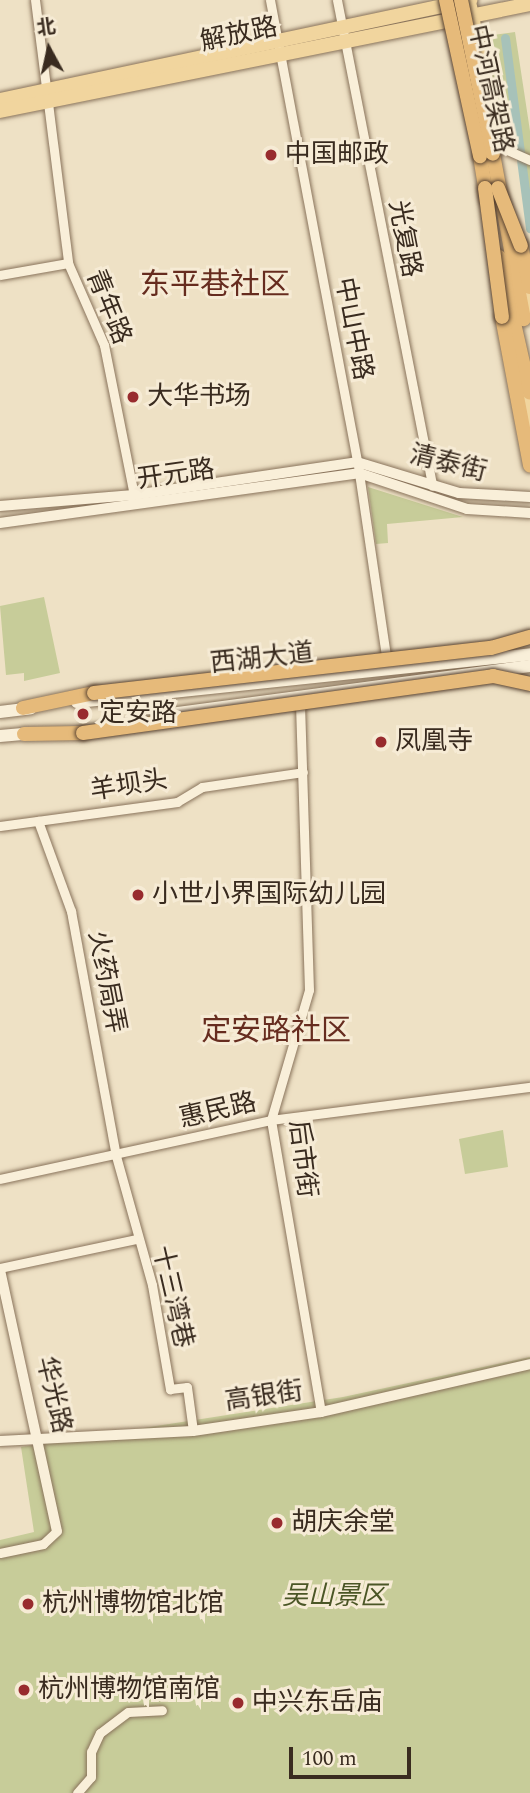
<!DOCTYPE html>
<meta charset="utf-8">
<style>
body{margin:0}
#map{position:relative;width:530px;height:1793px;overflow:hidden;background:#eee1c5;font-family:Spectral,"Noto Sans SC",serif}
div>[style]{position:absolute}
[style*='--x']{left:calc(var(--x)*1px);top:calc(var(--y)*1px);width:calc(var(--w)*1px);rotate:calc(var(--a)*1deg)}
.green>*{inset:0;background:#c7cc99}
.canal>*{height:9px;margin:-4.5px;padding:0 4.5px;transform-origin:4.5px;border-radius:4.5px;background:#a7c2b9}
.roads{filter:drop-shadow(0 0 2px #89735b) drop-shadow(0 0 2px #89735b)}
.minor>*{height:9px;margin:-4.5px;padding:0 4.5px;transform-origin:4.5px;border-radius:4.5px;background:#f9efd9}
.tertiary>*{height:10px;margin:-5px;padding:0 5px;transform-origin:5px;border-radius:5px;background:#f9efd9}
.secondary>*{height:12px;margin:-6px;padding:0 6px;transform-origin:6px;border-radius:6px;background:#f9efd9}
.primary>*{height:14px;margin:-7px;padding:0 7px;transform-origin:7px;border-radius:7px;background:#f1d59e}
.trunk>*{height:14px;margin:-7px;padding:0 7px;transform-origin:7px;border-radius:7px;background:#e6ba7a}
.bridges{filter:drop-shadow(0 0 2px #57412f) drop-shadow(0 0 2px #57412f)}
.trunk-bridge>*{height:14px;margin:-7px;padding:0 7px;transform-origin:7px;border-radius:7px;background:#e6ba7a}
.dots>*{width:19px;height:19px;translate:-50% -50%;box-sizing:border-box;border:4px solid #f6ebd5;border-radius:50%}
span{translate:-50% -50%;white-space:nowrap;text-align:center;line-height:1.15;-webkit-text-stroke:6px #f6ebd5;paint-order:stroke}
.street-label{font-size:26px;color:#392b1f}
.poi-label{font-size:26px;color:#392b1f}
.left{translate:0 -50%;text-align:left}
.park-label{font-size:26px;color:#4b5626;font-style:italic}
.quarter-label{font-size:30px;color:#662c1f}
.north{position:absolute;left:14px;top:14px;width:70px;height:70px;-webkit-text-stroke:5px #f6ebd5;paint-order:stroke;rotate:352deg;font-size:19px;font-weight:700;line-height:28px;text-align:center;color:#392b1f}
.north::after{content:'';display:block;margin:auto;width:24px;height:32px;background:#392b1f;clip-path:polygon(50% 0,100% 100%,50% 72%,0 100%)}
.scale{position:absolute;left:289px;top:1747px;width:122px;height:32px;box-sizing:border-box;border:4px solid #392b1f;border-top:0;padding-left:9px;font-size:21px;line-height:24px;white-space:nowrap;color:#392b1f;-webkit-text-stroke:5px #f6ebd5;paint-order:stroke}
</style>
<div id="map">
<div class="green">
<div style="clip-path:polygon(515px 32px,530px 131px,530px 234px,521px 182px,526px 159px,506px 150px,485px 36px)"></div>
<div style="clip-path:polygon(368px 487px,463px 517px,387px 524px,388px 543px,376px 544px)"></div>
<div style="clip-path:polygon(44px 597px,60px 673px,24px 681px,24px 673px,6px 675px,0 606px)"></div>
<div style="clip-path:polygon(503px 1130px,508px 1167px,465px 1174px,459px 1139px)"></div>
<div style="clip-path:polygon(530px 1357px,530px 1793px,0 1793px,0 1540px,34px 1532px,21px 1447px,343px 1397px)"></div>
</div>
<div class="canal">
<div style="--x:505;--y:38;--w:192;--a:82.5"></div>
</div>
<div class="roads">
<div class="minor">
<div style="--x:35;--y:0;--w:265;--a:82.8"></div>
<div style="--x:68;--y:263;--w:90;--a:66.3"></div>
<div style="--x:104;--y:345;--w:153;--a:78.7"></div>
<div style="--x:270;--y:0;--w:481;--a:79.3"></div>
<div style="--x:359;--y:473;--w:192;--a:81.6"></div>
<div style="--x:337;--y:0;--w:495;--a:78.9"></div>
<div style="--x:498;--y:146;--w:35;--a:24"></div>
<div style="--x:0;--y:275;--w:69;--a:-10"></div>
<div style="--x:300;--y:704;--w:286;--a:88.2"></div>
<div style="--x:309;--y:990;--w:135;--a:106.3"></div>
<div style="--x:271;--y:1120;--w:296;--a:80.3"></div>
<div style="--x:38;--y:821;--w:96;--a:69.9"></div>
<div style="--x:71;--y:911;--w:249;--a:79.6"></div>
<div style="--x:116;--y:1156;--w:134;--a:74.4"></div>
<div style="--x:152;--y:1285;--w:106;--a:80.2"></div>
<div style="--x:170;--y:1389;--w:17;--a:-7"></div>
<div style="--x:187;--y:1387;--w:44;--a:82.2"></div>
<div style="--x:0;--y:826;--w:179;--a:-7.7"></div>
<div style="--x:177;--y:802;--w:29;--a:-31"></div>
<div style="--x:202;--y:787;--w:102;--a:-8.4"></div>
<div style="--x:0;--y:1179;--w:277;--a:-12.3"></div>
<div style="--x:271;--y:1120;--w:261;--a:-7.3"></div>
<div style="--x:0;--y:1268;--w:139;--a:-12"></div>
<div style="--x:0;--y:1553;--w:44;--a:-11.8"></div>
<div style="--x:43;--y:1544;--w:19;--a:-43"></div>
<div style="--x:77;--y:1793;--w:21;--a:-49"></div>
<div style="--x:91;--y:1777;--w:25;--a:-90"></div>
<div style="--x:91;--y:1752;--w:21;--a:-65"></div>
<div style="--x:100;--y:1733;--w:35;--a:-37"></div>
<div style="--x:128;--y:1712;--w:34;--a:-3"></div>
</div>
<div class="tertiary">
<div style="--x:0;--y:506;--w:134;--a:-4.7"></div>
<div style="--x:134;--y:495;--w:225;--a:-8.4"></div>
<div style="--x:357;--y:462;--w:107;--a:16.9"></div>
<div style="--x:459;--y:493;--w:71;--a:3.2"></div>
<div style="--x:0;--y:523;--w:362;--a:-7.9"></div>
<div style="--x:359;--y:473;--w:114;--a:18.4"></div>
<div style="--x:467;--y:509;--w:63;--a:3.6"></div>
<div style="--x:0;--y:1270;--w:267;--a:77.7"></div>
<div style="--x:0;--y:1441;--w:193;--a:-3"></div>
<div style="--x:193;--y:1431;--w:129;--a:-8.4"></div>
<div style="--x:321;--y:1412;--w:214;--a:-12.9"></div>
</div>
<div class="secondary">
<div style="--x:77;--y:702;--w:456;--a:-6"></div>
<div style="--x:0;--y:712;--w:31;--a:-7"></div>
<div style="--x:163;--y:715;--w:370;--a:-7.6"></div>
<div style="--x:0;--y:736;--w:34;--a:-5"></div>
</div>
<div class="primary">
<div style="--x:470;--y:6;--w:71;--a:78.7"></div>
<div style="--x:0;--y:100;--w:481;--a:-12"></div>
<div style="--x:0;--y:111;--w:541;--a:-11.41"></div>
<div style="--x:524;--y:277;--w:31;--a:79"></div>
<div style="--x:522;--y:381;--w:42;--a:79"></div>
</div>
<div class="trunk">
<div style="--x:493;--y:154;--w:168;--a:79.4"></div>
<div style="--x:480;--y:156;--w:44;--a:80.8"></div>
<div style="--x:521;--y:246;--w:42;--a:77.6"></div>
<div style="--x:499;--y:257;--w:139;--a:77.2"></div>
<div style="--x:502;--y:317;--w:151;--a:79.3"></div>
<div style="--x:23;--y:708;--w:73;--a:-11.9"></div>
<div style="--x:24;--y:734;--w:59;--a:-1"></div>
</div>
</div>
<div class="bridges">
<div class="trunk-bridge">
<div style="--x:446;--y:0;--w:160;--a:77.7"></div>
<div style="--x:461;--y:0;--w:157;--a:78.3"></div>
<div style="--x:485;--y:188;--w:130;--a:82.5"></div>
<div style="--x:498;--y:188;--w:62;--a:68.4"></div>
<div style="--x:94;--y:693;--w:400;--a:-6.5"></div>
<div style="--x:491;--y:648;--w:41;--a:-15.8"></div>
<div style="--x:83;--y:733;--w:414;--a:-7.9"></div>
<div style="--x:493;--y:676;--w:38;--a:12"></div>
</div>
</div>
<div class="dots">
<div style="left:271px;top:155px;background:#982b2e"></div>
<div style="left:133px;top:397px;background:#982b2e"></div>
<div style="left:83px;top:714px;background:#982b2e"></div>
<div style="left:381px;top:742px;background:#982b2e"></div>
<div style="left:138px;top:895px;background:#982b2e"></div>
<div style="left:277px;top:1523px;background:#982b2e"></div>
<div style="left:28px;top:1604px;background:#982b2e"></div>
<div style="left:24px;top:1690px;background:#982b2e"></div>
<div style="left:238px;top:1703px;background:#982b2e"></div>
</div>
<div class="street-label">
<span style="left:239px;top:35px;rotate:-12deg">解放路</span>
<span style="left:490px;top:89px;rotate:78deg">中河高架路</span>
<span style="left:404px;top:239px;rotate:79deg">光复路</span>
<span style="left:108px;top:307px;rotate:68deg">青年路</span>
<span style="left:353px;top:329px;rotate:79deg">中山中路</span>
<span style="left:448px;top:464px;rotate:14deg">清泰街</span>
<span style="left:176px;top:475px;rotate:-8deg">开元路</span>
<span style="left:262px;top:659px;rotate:-6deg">西湖大道</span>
<span style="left:129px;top:786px;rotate:-9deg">羊坝头</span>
<span style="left:106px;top:982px;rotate:79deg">火药局弄</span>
<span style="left:218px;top:1111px;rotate:-13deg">惠民路</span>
<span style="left:302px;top:1159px;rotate:83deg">后市街</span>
<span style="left:172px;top:1297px;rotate:77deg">十三湾巷</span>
<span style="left:53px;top:1395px;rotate:77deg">华光路</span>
<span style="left:264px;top:1397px;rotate:-8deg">高银街</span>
</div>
<div class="poi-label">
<span class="left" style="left:285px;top:155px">中国邮政</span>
<span class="left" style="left:147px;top:397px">大华书场</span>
<span class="left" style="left:99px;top:714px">定安路</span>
<span class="left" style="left:395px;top:742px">凤凰寺</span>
<span class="left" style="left:152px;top:895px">小世小界国际幼儿园</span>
<span class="left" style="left:291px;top:1523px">胡庆余堂</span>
<span class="left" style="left:42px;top:1604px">杭州博物馆北馆</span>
<span class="left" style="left:38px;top:1690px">杭州博物馆南馆</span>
<span class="left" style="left:252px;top:1703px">中兴东岳庙</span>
</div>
<div class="park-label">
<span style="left:334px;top:1597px">吴山景区</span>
</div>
<div class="quarter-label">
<span style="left:215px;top:285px">东平巷社区</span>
<span style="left:276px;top:1031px">定安路社区</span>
</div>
<div class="north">北</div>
<div class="scale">100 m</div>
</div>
